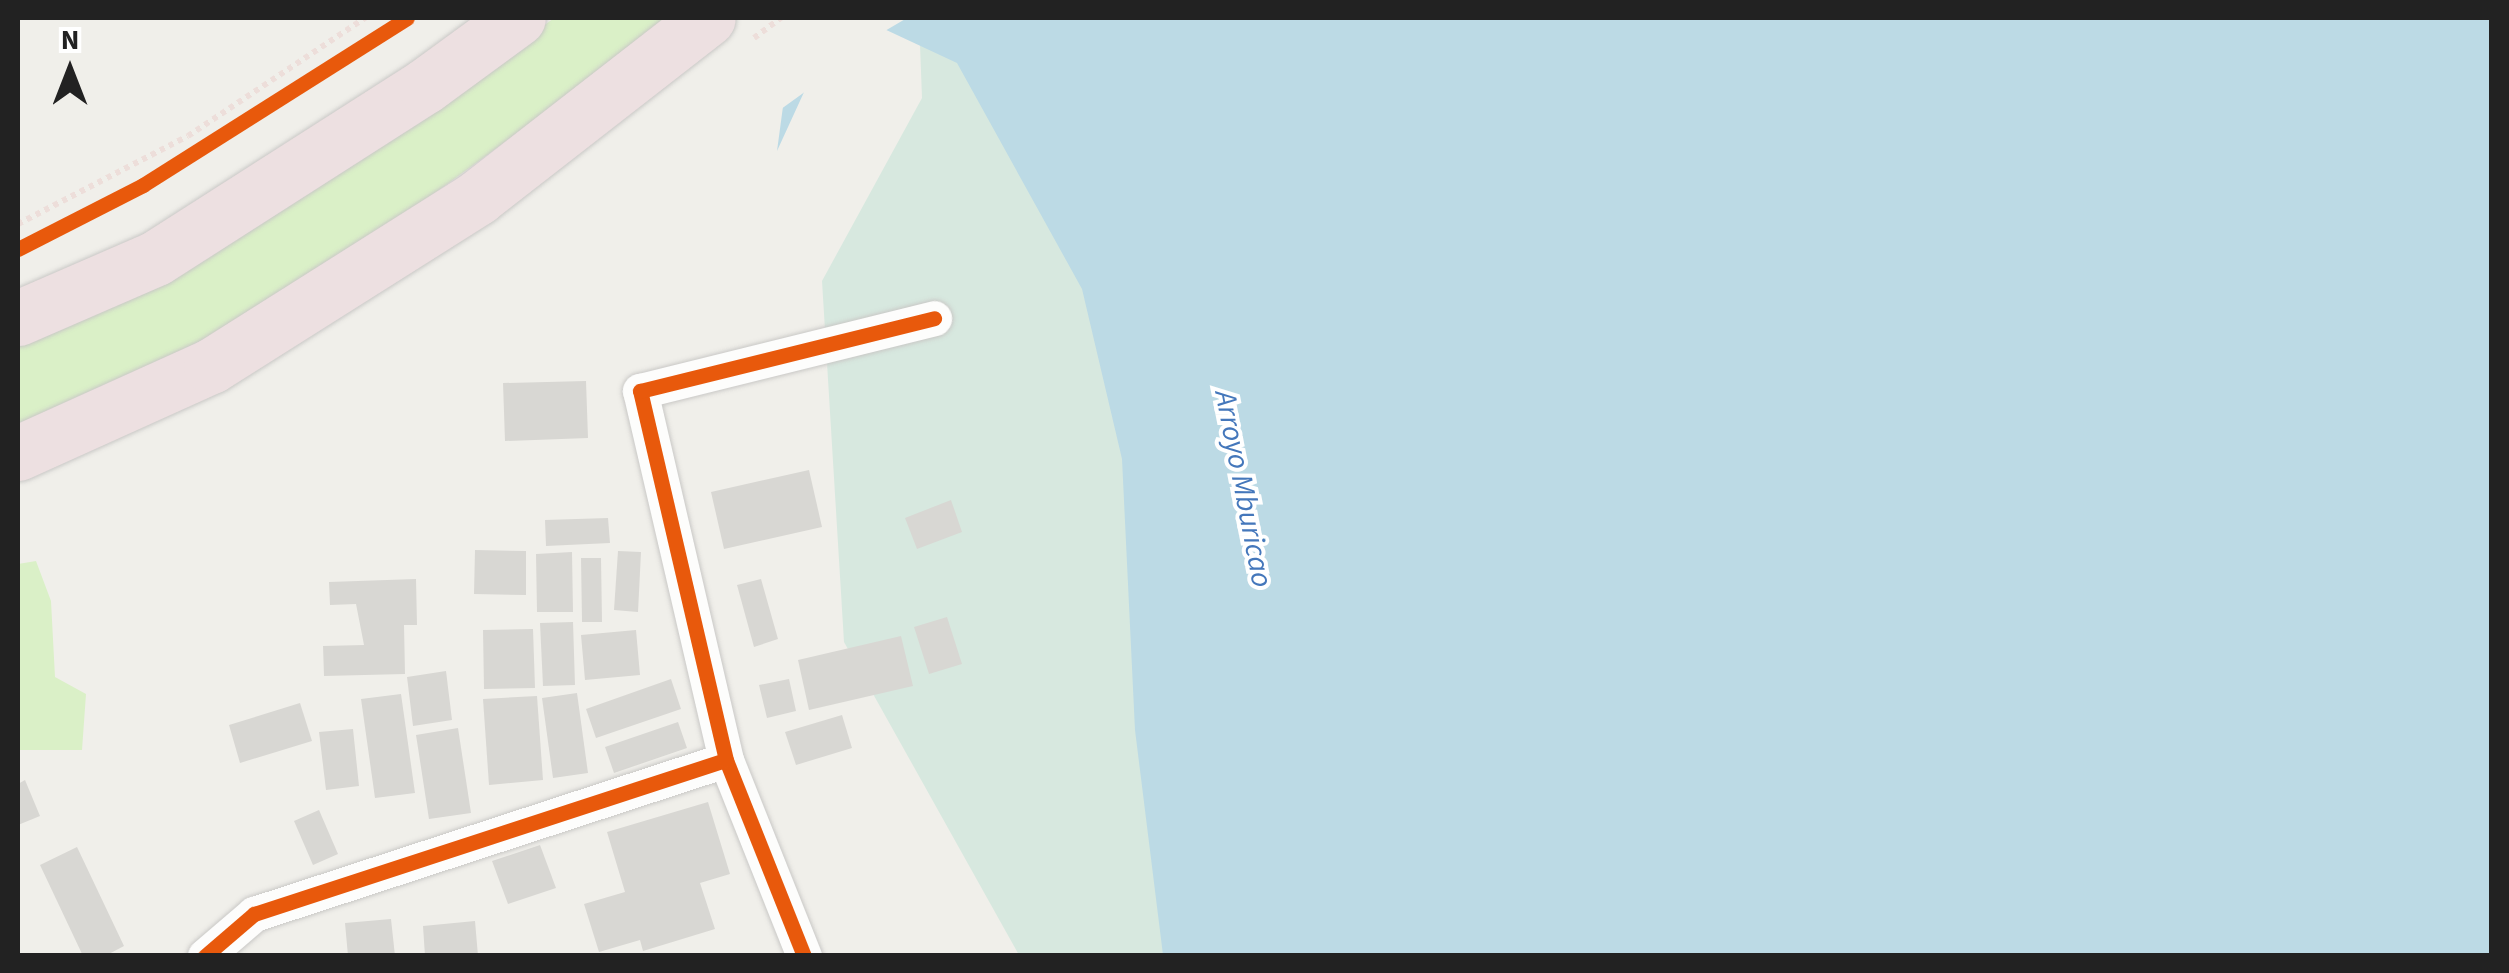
<!DOCTYPE html>
<style>
body{margin:0}
#map{position:relative;width:2509px;height:973px;overflow:hidden;background:#f0efea;font-family:"Source Sans 3",sans-serif}
div>[style]{position:absolute}
[style*='--x']{left:calc(var(--x)*1px);top:calc(var(--y)*1px);width:calc(var(--w)*1px);rotate:calc(var(--a)*1deg)}
.grass>*{inset:0;background:#daf0c7}
.wetland>*{inset:0;background:#d7e8df}
.water>*{inset:0;background:#bcdae5}
.pier>*{inset:0;background:#f0efea}
.building>*{inset:0;background:#d8d7d3}
.path>*{height:6px;margin-top:-3px;transform-origin:0;background:repeating-linear-gradient(90deg,#eddeda 0 5px,transparent 0 10px)}
.roads{filter:drop-shadow(0 0 2px #c9c8c6) drop-shadow(0 0 2px #c9c8c6)}
.street>*{height:35px;margin:-17.5px;padding:0 17.5px;transform-origin:17.5px;border-radius:17.5px;background:#fdfdfc}
.highway>*{height:55px;margin:-27.5px;padding:0 27.5px;transform-origin:27.5px;border-radius:27.5px;background:#ede0e1}
.cycleway>*{height:15px;margin:-7.5px;padding:0 7.5px;transform-origin:7.5px;border-radius:7.5px;background:#e8590c}
span{translate:-50% -50%;white-space:nowrap;text-align:center;line-height:1.15;-webkit-text-stroke:8px #fff;paint-order:stroke}
.water-label{font-size:30px;color:#47b;font-style:italic}
.frame{position:absolute;inset:0;border:20px solid #222;pointer-events:none}
.north{position:absolute;left:20px;top:20px;width:100px;height:100px;-webkit-text-stroke:8px #fff;paint-order:stroke;rotate:0deg;font-size:28px;font-weight:700;line-height:40px;text-align:center;color:#222}
.north::after{content:'';display:block;margin:auto;width:35px;height:45px;background:#222;clip-path:polygon(50% 0,100% 100%,50% 72%,0 100%)}
</style>
<div id="map">
<div class="grass">
<div style="clip-path:polygon(554px 18px,675px 18px,384px 230px,229px 326px,88px 399px,18px 425px,18px 347px,55px 331px,483px 71px)"></div>
<div style="clip-path:polygon(36px 561px,51px 601px,55px 677px,86px 694px,82px 750px,18px 750px,18px 564px)"></div>
</div>
<div class="wetland">
<div style="clip-path:polygon(919px 18px,2250px 955px,1019px 955px,844px 642px,822px 281px,922px 98px)"></div>
</div>
<div class="water">
<div style="clip-path:polygon(829px 18px,2491px 18px,2491px 955px,1163px 955px,1135px 730px,1122px 459px,1082px 289px,957px 63px,882px 28px,816px 66px,777px 151px,791px 47px)"></div>
</div>
<div class="pier">
<div style="clip-path:polygon(821px 18px,907px 18px,820px 69px,813px 86px,777px 112px,787px 45px)"></div>
</div>
<div class="building">
<div style="clip-path:polygon(586px 381px,588px 438px,505px 441px,503px 383px)"></div>
<div style="clip-path:polygon(809px 470px,822px 527px,724px 549px,711px 492px)"></div>
<div style="clip-path:polygon(951px 500px,962px 532px,917px 549px,905px 518px)"></div>
<div style="clip-path:polygon(608px 518px,610px 543px,546px 546px,545px 520px)"></div>
<div style="clip-path:polygon(475px 550px,526px 551px,526px 595px,474px 594px)"></div>
<div style="clip-path:polygon(618px 551px,641px 552px,638px 612px,614px 610px)"></div>
<div style="clip-path:polygon(572px 552px,573px 612px,537px 612px,536px 554px)"></div>
<div style="clip-path:polygon(581px 558px,601px 558px,602px 622px,582px 622px)"></div>
<div style="clip-path:polygon(416px 579px,417px 625px,404px 625px,405px 674px,324px 676px,323px 646px,364px 645px,356px 604px,330px 605px,329px 582px)"></div>
<div style="clip-path:polygon(761px 579px,778px 639px,754px 647px,737px 585px)"></div>
<div style="clip-path:polygon(947px 617px,962px 664px,929px 674px,914px 627px)"></div>
<div style="clip-path:polygon(573px 622px,575px 685px,543px 686px,540px 623px)"></div>
<div style="clip-path:polygon(533px 629px,535px 688px,484px 689px,483px 630px)"></div>
<div style="clip-path:polygon(636px 630px,640px 675px,585px 680px,581px 635px)"></div>
<div style="clip-path:polygon(901px 636px,913px 686px,809px 710px,798px 660px)"></div>
<div style="clip-path:polygon(446px 671px,452px 720px,413px 726px,407px 677px)"></div>
<div style="clip-path:polygon(671px 679px,681px 709px,596px 738px,586px 709px)"></div>
<div style="clip-path:polygon(789px 679px,796px 711px,767px 718px,759px 685px)"></div>
<div style="clip-path:polygon(577px 693px,588px 773px,553px 778px,542px 698px)"></div>
<div style="clip-path:polygon(401px 694px,415px 793px,375px 798px,361px 699px)"></div>
<div style="clip-path:polygon(537px 696px,543px 780px,489px 785px,483px 699px)"></div>
<div style="clip-path:polygon(300px 703px,312px 741px,240px 763px,229px 725px)"></div>
<div style="clip-path:polygon(842px 715px,852px 748px,796px 765px,785px 732px)"></div>
<div style="clip-path:polygon(678px 722px,687px 748px,614px 773px,605px 747px)"></div>
<div style="clip-path:polygon(458px 728px,471px 813px,429px 819px,416px 735px)"></div>
<div style="clip-path:polygon(353px 729px,359px 786px,326px 790px,319px 732px)"></div>
<div style="clip-path:polygon(25px 780px,40px 816px,18px 825px,18px 784px)"></div>
<div style="clip-path:polygon(708px 802px,730px 874px,700px 883px,715px 929px,643px 951px,640px 940px,599px 952px,584px 904px,625px 892px,607px 832px)"></div>
<div style="clip-path:polygon(319px 810px,338px 854px,313px 865px,294px 821px)"></div>
<div style="clip-path:polygon(540px 845px,556px 888px,508px 904px,492px 861px)"></div>
<div style="clip-path:polygon(77px 847px,124px 946px,105px 956px,83px 956px,40px 865px)"></div>
<div style="clip-path:polygon(391px 919px,395px 956px,348px 956px,345px 923px)"></div>
<div style="clip-path:polygon(475px 921px,478px 956px,425px 956px,423px 926px)"></div>
</div>
<div class="path">
<div style="--x:754;--y:38;--w:34;--a:-37"></div>
<div style="--x:18;--y:224;--w:191;--a:-27.4"></div>
<div style="--x:188;--y:136;--w:213;--a:-33.7"></div>
</div>
<div class="roads">
<div class="street">
<div style="--x:205;--y:956;--w:65;--a:-40.6"></div>
<div style="--x:254;--y:914;--w:496;--a:-18.1"></div>
<div style="--x:804;--y:956;--w:211;--a:-111.7"></div>
<div style="--x:726;--y:760;--w:379;--a:-103.1"></div>
<div style="--x:640;--y:391;--w:303;--a:-13.9"></div>
</div>
<div class="highway">
<div style="--x:18;--y:318;--w:150;--a:-23.5"></div>
<div style="--x:156;--y:258;--w:319;--a:-32.6"></div>
<div style="--x:425;--y:86;--w:115;--a:-36.2"></div>
<div style="--x:18;--y:453;--w:212;--a:-24.3"></div>
<div style="--x:211;--y:366;--w:316;--a:-32.3"></div>
<div style="--x:478;--y:197;--w:291;--a:-37.9"></div>
</div>
</div>
<div class="cycleway">
<div style="--x:18;--y:249;--w:140;--a:-27.1"></div>
<div style="--x:143;--y:185;--w:312;--a:-32.3"></div>
<div style="--x:205;--y:956;--w:65;--a:-40.6"></div>
<div style="--x:254;--y:914;--w:496;--a:-18.1"></div>
<div style="--x:804;--y:956;--w:211;--a:-111.7"></div>
<div style="--x:726;--y:760;--w:379;--a:-103.1"></div>
<div style="--x:640;--y:391;--w:303;--a:-13.9"></div>
</div>
<div class="water-label">
<span style="left:1243px;top:489px;rotate:79deg">Arroyo Mburicao</span>
</div>
<div class="frame"></div>
<div class="north">N</div>
</div>
